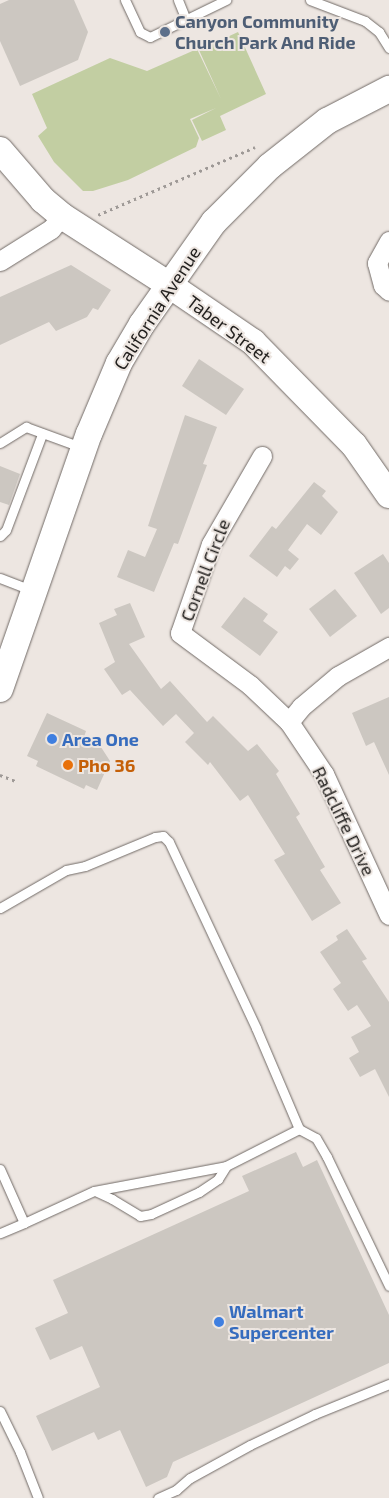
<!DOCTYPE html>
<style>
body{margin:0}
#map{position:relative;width:389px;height:1498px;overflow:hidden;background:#ede6e1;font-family:"Exo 2",sans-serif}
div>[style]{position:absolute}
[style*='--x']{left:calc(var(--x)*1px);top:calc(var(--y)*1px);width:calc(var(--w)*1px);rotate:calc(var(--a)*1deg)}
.green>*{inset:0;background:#c2cea2}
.building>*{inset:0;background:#ccc7c1}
.path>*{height:2.5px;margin-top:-1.25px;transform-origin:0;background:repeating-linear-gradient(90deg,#9e9996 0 2.5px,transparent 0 6.5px)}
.roads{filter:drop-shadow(0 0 1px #716a66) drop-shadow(0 0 1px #716a66)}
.lane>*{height:9px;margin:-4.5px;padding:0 4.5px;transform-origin:4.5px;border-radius:4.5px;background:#fff}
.street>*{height:19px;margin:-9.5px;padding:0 9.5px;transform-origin:9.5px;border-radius:9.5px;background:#fff}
.secondary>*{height:26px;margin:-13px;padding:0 13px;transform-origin:13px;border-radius:13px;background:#fff}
.dots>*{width:14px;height:14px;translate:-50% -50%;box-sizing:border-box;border:2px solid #ede6e1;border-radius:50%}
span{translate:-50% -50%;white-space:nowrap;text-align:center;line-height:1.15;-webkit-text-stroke:4px #ede6e1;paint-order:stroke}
.service-label{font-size:18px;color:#4e5e75;font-weight:700}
.left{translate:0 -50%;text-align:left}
.street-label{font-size:18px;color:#23211f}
.shop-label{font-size:18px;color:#366cbe;font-weight:700}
.food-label{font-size:18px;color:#c56008;font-weight:700}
</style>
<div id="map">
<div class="green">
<div style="clip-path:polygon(238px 32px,266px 94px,220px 116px,226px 130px,202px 141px,192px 120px,216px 108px,190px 119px,199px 138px,196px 147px,128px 180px,93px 191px,83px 191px,54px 162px,38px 136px,47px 128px,32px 94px,110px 58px,147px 71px,197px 49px,221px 99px,199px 50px)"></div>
</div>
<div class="building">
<div style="clip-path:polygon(9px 0,74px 0,88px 32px,78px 60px,20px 86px,0 41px,0 4px)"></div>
<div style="clip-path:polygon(71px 265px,111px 290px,98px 310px,93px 308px,87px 317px,56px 331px,49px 322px,0 345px,0 297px)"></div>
<div style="clip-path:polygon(199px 359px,244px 389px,226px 415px,182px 386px)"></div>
<div style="clip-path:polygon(185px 415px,217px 427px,203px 464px,207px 465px,178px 544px,174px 543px,154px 592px,117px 577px,128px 550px,145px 557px,157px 529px,148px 526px)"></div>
<div style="clip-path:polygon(0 466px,20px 474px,9px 505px,0 502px)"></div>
<div style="clip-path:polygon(314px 482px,326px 491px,322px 496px,338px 512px,321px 535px,307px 524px,288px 550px,299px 559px,290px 570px,285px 566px,277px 577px,249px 556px,272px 526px,276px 529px)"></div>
<div style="clip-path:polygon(383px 554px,389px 563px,389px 608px,381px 614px,354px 573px)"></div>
<div style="clip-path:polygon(335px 589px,357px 616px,330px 637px,309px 609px)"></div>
<div style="clip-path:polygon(244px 597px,268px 614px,263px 621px,278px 632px,260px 656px,221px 627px)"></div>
<div style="clip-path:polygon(130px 603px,145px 637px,129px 644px,161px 689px,170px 681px,207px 722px,213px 716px,248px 751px,257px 744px,279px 771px,276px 774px,300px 814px,296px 817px,325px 867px,320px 870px,341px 903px,312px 921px,274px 860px,285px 854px,248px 795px,240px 801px,210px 762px,208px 765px,185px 742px,194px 733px,176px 714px,163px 726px,130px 690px,122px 695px,104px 669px,115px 662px,99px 623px,117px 615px,114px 609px)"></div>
<div style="clip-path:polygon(389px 697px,389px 775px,374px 742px,366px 746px,352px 713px)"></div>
<div style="clip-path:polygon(47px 713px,86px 731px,84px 737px,99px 744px,110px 761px,97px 790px,86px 785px,84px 789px,36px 766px,38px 761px,27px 756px)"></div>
<div style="clip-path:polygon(347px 929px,367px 959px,362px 961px,389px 1002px,389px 1097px,375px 1069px,360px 1077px,349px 1058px,359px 1052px,351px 1037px,371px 1026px,357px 1005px,348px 1011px,333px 989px,341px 983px,320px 952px,338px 940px,336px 936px)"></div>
<div style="clip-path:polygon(296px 1152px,303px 1167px,317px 1160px,389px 1315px,389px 1363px,173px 1462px,167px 1477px,146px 1487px,120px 1430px,98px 1440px,94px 1432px,52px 1451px,36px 1416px,100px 1387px,82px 1346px,50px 1360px,35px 1328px,68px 1313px,53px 1280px,249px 1191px,242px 1176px)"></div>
</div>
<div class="path">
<div style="--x:98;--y:215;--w:171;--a:-23.4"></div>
<div style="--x:0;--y:775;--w:17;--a:21"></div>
</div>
<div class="roads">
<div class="lane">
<div style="--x:125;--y:0;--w:35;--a:65"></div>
<div style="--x:140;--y:32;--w:11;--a:27"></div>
<div style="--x:150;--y:37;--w:85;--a:-26"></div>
<div style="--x:178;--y:0;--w:22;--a:68"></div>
<div style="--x:310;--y:0;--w:59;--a:20.9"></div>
<div style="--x:365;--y:21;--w:18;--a:38"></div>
<div style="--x:379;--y:32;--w:19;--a:58"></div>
<div style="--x:0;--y:443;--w:31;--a:-32"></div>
<div style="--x:26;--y:427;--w:59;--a:20"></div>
<div style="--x:0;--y:536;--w:8;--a:-45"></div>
<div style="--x:6;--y:530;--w:103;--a:-69.4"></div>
<div style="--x:0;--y:578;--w:34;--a:21"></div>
<div style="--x:0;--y:908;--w:76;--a:-29.9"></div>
<div style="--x:66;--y:870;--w:19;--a:-12"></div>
<div style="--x:85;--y:866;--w:76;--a:-22.5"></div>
<div style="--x:155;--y:837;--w:8;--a:-7"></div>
<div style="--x:163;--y:836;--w:8;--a:45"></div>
<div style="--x:169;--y:842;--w:205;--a:64.9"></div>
<div style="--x:256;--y:1028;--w:110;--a:66.9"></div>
<div style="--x:299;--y:1129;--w:19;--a:28"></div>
<div style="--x:316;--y:1138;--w:22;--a:60"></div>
<div style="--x:327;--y:1157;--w:143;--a:64.3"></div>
<div style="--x:0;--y:1169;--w:59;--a:66"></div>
<div style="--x:24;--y:1223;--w:26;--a:157"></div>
<div style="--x:95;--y:1191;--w:19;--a:25"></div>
<div style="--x:112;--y:1199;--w:33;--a:31"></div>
<div style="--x:140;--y:1216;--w:11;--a:-10"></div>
<div style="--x:151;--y:1214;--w:53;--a:-24.6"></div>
<div style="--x:199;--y:1192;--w:23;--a:-34"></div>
<div style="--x:218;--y:1179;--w:15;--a:-58"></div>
<div style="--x:24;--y:1223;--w:77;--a:-24.6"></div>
<div style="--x:94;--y:1191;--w:134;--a:-10.7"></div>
<div style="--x:226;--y:1166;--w:82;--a:-26.9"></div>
<div style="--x:0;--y:1411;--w:46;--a:64"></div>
<div style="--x:20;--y:1452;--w:49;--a:68.6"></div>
<div style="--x:158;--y:1498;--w:20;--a:-24"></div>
<div style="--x:176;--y:1490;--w:18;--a:-41"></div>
<div style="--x:190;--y:1478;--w:68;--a:-28.8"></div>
<div style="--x:250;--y:1445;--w:72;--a:-25.5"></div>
<div style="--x:315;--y:1414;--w:80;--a:-22.1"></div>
</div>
<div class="street">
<div style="--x:389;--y:241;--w:25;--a:119"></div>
<div style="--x:377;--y:263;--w:23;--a:75"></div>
<div style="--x:383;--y:285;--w:8;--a:45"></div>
<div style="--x:0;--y:261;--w:60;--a:-32.1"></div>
<div style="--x:51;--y:229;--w:17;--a:-50"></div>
<div style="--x:262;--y:456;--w:102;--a:120.1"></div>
<div style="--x:211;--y:544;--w:94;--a:109.2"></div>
<div style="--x:180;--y:633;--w:87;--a:36.6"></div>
<div style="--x:250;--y:685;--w:54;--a:43.5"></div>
<div style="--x:289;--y:722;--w:63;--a:56.1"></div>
<div style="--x:324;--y:774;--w:155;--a:65.3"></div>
<div style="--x:289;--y:722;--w:19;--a:-51"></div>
<div style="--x:301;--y:707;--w:48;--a:-40"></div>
<div style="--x:338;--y:676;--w:59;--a:-29.6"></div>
</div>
<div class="secondary">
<div style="--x:0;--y:150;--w:66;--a:49.3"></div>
<div style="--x:43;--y:200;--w:25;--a:40"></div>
<div style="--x:62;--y:216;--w:126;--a:32.7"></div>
<div style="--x:168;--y:284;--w:103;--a:34.3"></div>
<div style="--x:253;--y:342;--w:144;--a:45.6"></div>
<div style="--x:354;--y:445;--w:61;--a:55"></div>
<div style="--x:0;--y:689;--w:270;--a:-70.8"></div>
<div style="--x:89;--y:434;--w:77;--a:-67.1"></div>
<div style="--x:119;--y:363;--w:45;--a:-59.5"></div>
<div style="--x:142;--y:324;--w:125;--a:-54.8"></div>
<div style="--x:214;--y:222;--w:79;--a:-45"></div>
<div style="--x:270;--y:166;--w:73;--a:-38.3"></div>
<div style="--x:327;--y:121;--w:70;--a:-27.3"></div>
</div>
</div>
<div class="dots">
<div style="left:165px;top:32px;background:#5c6f8a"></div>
<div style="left:52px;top:739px;background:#3f7fe0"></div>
<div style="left:68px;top:765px;background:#e8710a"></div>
<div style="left:219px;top:1322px;background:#3f7fe0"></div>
</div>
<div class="service-label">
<span class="left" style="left:175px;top:32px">Canyon Community<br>Church Park And Ride</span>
</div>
<div class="street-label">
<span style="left:157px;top:308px;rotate:-57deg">California Avenue</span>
<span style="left:229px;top:329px;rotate:37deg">Taber Street</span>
<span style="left:205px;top:570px;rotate:-69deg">Cornell Circle</span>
<span style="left:344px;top:821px;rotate:64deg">Radcliffe Drive</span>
</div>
<div class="shop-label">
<span class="left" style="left:62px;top:739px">Area One</span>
<span class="left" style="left:229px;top:1322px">Walmart<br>Supercenter</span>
</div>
<div class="food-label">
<span class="left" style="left:78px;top:765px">Pho 36</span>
</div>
</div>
